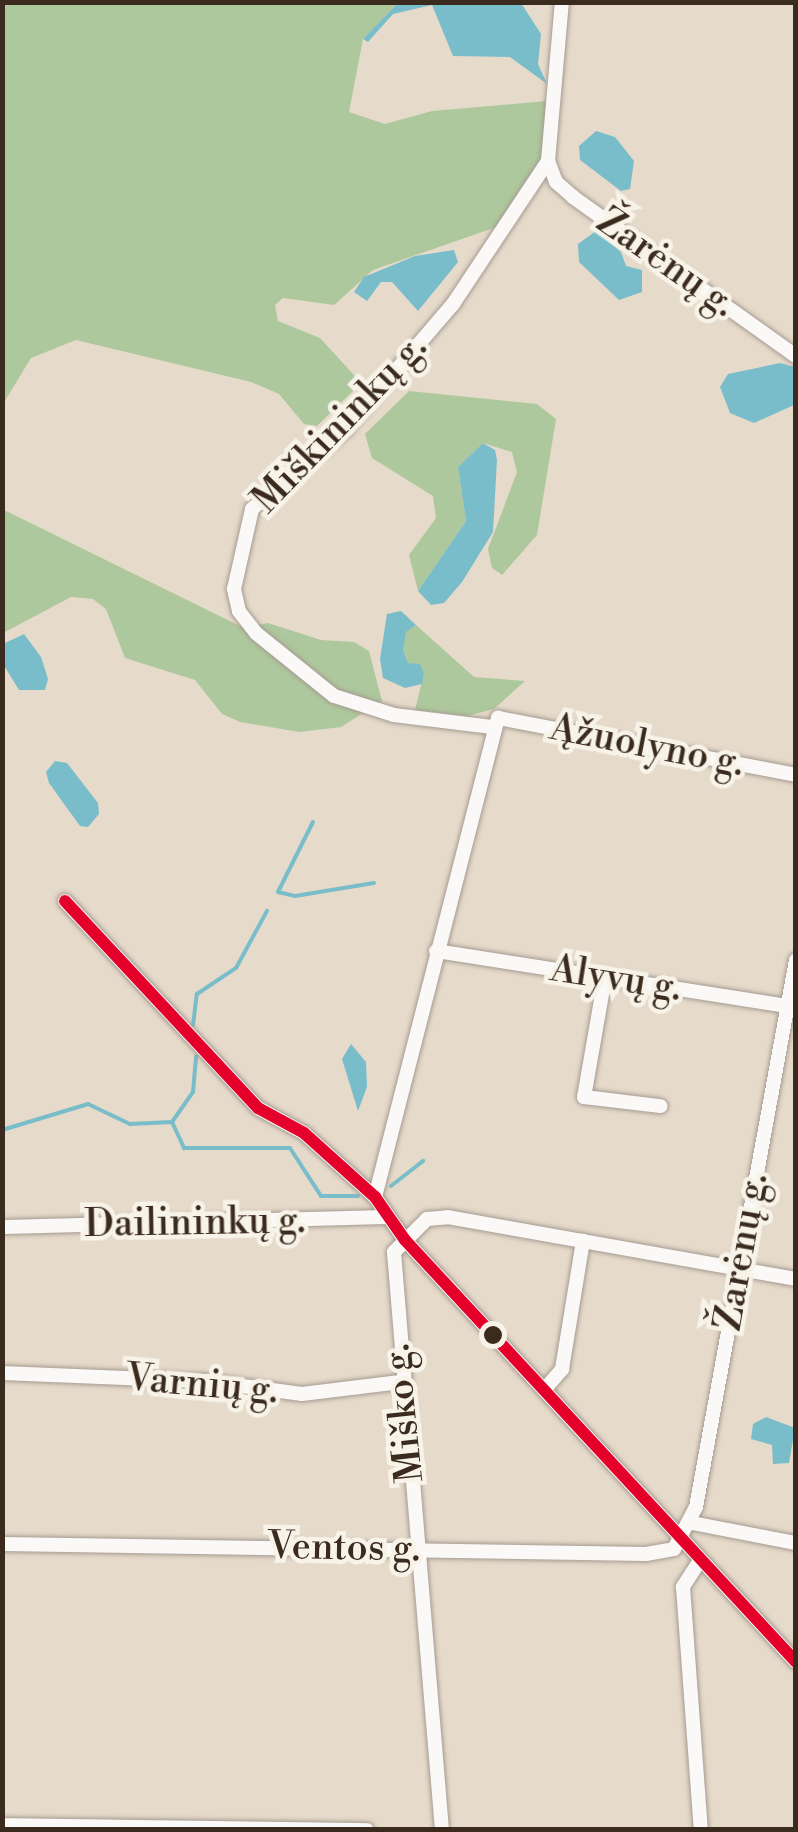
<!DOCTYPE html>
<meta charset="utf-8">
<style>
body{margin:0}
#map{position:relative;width:798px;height:1832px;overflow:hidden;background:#e6daca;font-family:"Libre Bodoni",serif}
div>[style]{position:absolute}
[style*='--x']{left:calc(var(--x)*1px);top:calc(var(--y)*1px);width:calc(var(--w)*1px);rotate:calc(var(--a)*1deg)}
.forest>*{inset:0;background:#aec89d}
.water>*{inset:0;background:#7abdca}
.stream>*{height:4px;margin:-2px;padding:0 2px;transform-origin:2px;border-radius:2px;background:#7abdca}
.roads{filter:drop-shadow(0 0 2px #a59b91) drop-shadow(0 0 2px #a59b91)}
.minor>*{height:14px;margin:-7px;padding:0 7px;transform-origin:7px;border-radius:7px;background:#fbf9f7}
.bus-1>*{height:12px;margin:-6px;padding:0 6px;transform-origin:6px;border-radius:6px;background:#e4002b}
.dots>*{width:28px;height:28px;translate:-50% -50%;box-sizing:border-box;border:5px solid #f7f3e8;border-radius:50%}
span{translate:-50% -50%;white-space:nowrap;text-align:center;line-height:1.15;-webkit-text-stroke:9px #f7f3e8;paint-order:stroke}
.street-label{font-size:38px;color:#3b2a1e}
.frame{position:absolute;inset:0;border:5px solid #3b2a1e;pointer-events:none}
</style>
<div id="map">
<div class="forest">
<div style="clip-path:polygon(3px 3px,398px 3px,363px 39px,349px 112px,385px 124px,432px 111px,547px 101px,542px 161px,502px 225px,373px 270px,334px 305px,283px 298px,275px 305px,278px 321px,320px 338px,354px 375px,354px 390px,317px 426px,304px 424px,279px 394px,251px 382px,76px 340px,31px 358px,3px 404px)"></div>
<div style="clip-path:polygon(409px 391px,537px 404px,556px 419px,537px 535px,502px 575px,492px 568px,488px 549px,517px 472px,512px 452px,483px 443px,458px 467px,466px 521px,418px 591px,409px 555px,436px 518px,433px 496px,372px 458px,365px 434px)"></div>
<div style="clip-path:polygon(2px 509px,244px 628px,268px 623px,321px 640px,354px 642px,369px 651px,382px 701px,341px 727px,299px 732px,240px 722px,222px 714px,195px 680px,125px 658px,106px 609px,93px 599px,71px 597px,3px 633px)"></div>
<div style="clip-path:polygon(416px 625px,474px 677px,525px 681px,494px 709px,467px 716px,415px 710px,424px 673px,408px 663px,403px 650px,405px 632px)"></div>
</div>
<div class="water">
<div style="clip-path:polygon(398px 3px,521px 3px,541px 34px,538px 64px,547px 84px,510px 57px,453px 56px,432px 5px,393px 14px,368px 42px,363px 39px)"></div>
<div style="clip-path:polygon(596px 131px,615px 137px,634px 161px,630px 189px,621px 191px,580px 160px,579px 146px)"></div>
<div style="clip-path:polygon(596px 231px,621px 252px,626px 266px,642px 270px,642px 292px,619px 300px,579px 262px,578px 244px)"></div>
<div style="clip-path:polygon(454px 250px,458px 262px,418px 311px,392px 282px,381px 282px,367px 301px,354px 292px,364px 277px,415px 256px)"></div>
<div style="clip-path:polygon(780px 363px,795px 367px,794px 405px,754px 423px,730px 413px,720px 387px,728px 374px)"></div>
<div style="clip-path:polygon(483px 443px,495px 450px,497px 460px,493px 532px,462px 582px,444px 603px,431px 605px,418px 591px,466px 521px,458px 467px)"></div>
<div style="clip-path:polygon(401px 611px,416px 625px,406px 632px,403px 650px,408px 663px,420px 664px,424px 673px,422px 684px,405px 688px,383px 678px,380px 659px,387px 614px)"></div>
<div style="clip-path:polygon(24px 634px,41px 657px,48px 679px,45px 690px,19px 690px,3px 664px,3px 644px)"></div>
<div style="clip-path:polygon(55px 761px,67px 763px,98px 803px,99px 814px,88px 827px,80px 826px,49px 783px,46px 772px)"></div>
<div style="clip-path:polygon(351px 1044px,366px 1062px,367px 1087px,358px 1111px,342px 1059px)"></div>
<div style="clip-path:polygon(766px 1417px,795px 1428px,789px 1463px,773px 1464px,772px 1445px,751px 1439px,753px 1424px)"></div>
</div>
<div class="stream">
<div style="--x:313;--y:822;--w:78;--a:116.6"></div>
<div style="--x:278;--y:892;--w:17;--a:13"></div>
<div style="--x:295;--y:896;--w:80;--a:-9.3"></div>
<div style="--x:193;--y:1025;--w:31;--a:-83"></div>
<div style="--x:197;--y:994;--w:47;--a:-33.7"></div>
<div style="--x:236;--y:968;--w:65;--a:-61.5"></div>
<div style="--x:172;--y:1122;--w:29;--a:65"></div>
<div style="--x:184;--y:1148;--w:106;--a:0"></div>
<div style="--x:290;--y:1148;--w:57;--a:57.1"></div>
<div style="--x:321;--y:1196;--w:37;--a:0"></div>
<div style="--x:2;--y:1130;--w:90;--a:-16.8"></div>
<div style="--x:88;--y:1104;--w:47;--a:25.5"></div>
<div style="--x:130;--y:1124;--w:42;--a:-2.7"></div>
<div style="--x:172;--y:1122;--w:37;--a:-55"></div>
<div style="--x:193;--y:1092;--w:36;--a:-85"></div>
<div style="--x:391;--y:1186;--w:41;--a:-38"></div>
</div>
<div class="roads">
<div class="minor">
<div style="--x:548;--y:161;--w:22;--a:69"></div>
<div style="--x:556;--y:182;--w:23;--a:41"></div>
<div style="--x:573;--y:197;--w:274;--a:35.5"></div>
<div style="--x:492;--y:727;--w:99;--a:-173"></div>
<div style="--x:394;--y:715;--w:63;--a:-162.4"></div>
<div style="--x:334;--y:696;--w:100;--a:-141.1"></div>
<div style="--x:256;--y:633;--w:28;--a:-128"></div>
<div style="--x:239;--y:611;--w:23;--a:-103"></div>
<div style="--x:234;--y:589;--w:82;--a:-77.3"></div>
<div style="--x:252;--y:509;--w:122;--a:-40.3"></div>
<div style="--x:345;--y:430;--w:166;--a:-49.4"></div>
<div style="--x:453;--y:304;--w:172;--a:-56.4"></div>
<div style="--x:548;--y:161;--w:160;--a:-85"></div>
<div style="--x:65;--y:901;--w:283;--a:47"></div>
<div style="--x:258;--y:1108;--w:52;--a:28.5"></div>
<div style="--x:304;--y:1133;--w:96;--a:42"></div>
<div style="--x:375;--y:1197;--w:52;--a:55.1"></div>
<div style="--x:405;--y:1240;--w:575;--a:47.18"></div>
<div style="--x:436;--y:951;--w:363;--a:8.9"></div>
<div style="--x:605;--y:977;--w:122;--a:99.9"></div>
<div style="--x:584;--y:1097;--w:77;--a:6.8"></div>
<div style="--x:375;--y:1197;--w:495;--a:-75.6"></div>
<div style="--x:498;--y:718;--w:303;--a:10.8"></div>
<div style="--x:2;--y:1227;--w:386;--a:-1.5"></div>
<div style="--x:2;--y:1373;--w:203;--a:2.3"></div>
<div style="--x:205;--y:1381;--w:98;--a:7.6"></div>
<div style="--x:302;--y:1394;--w:99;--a:-7"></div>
<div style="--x:544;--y:1390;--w:28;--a:-49"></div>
<div style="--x:562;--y:1369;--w:130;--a:-80.7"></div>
<div style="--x:692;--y:1523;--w:106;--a:10.9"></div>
<div style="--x:2;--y:1544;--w:644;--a:0.89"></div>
<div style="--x:646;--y:1554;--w:28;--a:-10"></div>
<div style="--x:674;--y:1549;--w:47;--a:-62.4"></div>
<div style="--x:696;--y:1507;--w:556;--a:-79.64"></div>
<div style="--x:699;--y:1562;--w:30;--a:123"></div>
<div style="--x:683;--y:1587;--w:244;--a:85.8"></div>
<div style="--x:2;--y:1825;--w:365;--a:0.8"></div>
<div style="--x:442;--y:1830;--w:580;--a:-94.75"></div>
<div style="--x:394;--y:1252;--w:47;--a:-45"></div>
<div style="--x:427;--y:1219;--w:21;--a:-5"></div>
<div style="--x:448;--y:1217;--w:353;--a:10.1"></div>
</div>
</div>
<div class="bus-1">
<div style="--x:65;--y:901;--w:283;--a:47"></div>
<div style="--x:258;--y:1108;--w:52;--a:28.5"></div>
<div style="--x:304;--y:1133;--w:96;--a:42"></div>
<div style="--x:375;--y:1197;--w:52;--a:55.1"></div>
<div style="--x:405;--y:1240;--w:575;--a:47.18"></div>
</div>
<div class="dots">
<div style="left:493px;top:1335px;background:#3b2a1e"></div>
</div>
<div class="street-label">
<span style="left:666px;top:263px;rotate:35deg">Žarėnų g.</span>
<span style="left:340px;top:424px;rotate:-46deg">Miškininkų g.</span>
<span style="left:647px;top:746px;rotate:11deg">Ąžuolyno g.</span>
<span style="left:616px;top:979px;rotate:9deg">Alyvų g.</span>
<span style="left:195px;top:1223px;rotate:-1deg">Dailininkų g.</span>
<span style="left:742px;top:1252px;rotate:-80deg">Žarėnų g.</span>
<span style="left:202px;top:1385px;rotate:5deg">Varnių g.</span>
<span style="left:404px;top:1413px;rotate:-96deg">Miško g.</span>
<span style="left:344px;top:1548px;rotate:1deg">Ventos g.</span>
</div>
<div class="frame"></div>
</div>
